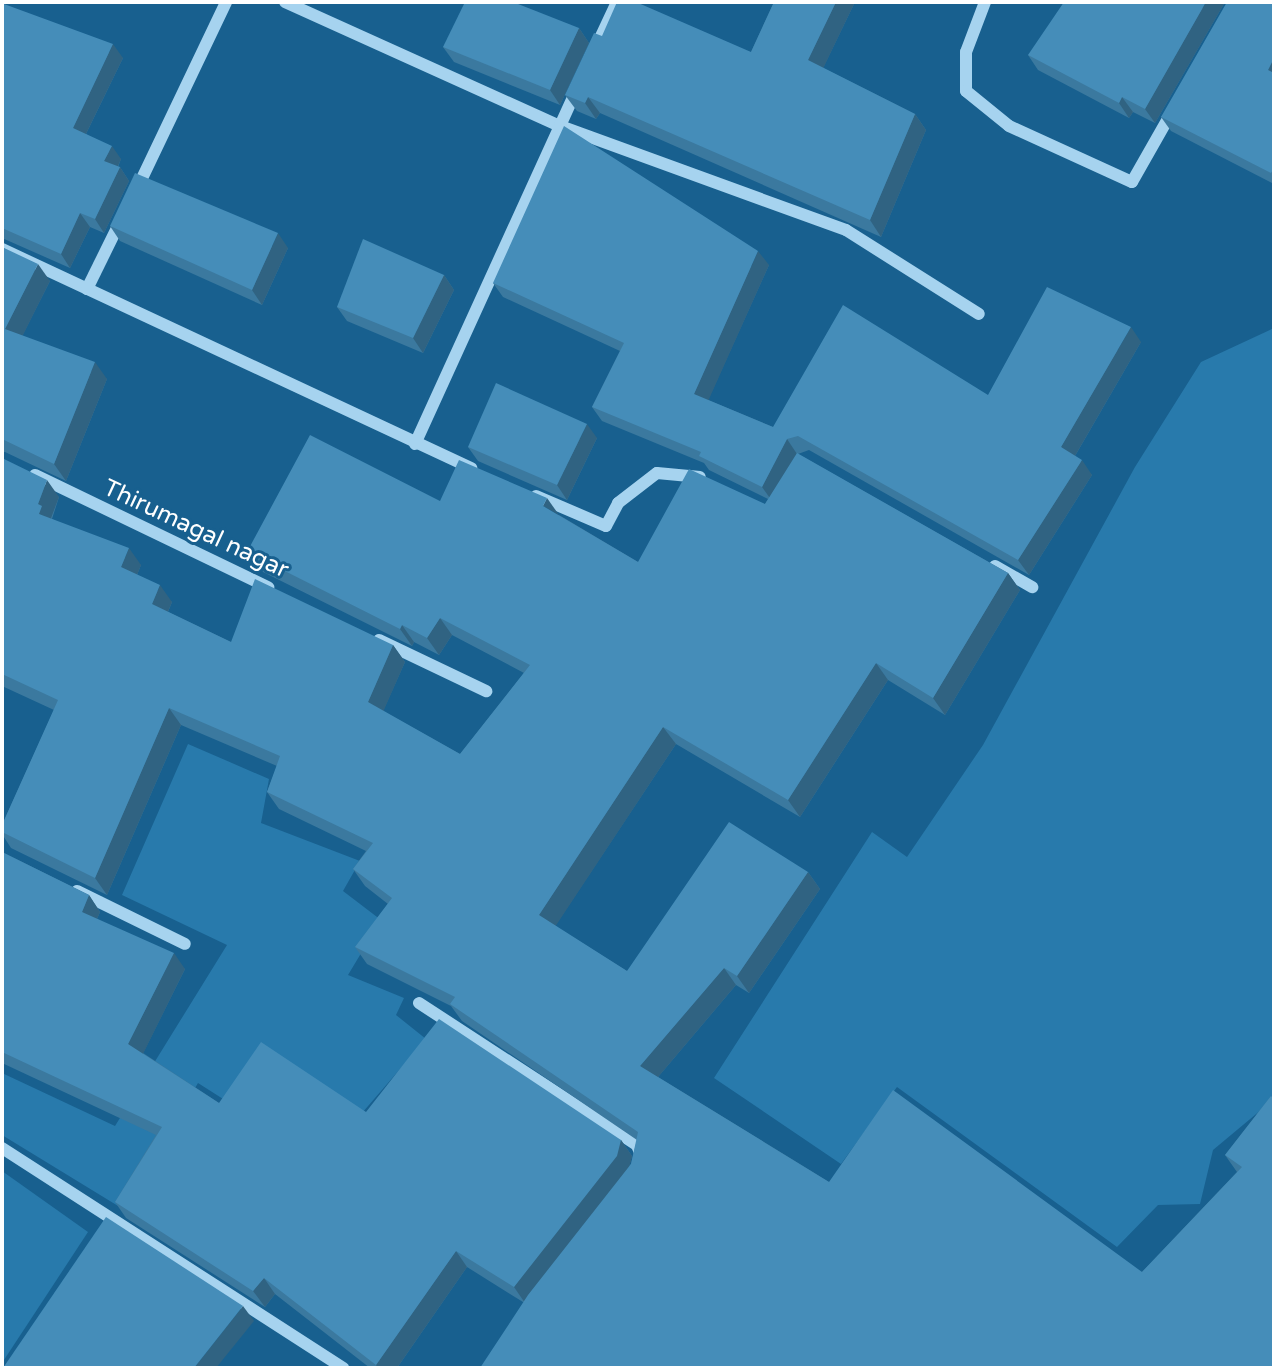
<!DOCTYPE html>
<style>
body{margin:0}
#map{position:relative;width:1276px;height:1370px;overflow:hidden;background:#18608f;font-family:"Varela Round",sans-serif}
div>[style]{position:absolute}
[style*='--x']{left:calc(var(--x)*1px);top:calc(var(--y)*1px);width:calc(var(--w)*1px);rotate:calc(var(--a)*1deg)}
.green>*{inset:0;background:#287aac}
.minor>*{height:12px;margin:-6px;padding:0 6px;transform-origin:6px;border-radius:6px;background:#a6d3ef}
.wall>*{inset:0;background:#3b799f}
.shaded-wall>*{inset:0;background:#306382}
.building>*{inset:0;background:#458db9}
span{translate:-50% -50%;white-space:nowrap;text-align:center;line-height:1.15;-webkit-text-stroke:6px #18608f;paint-order:stroke}
.street-label{font-size:24px;color:#fff}
.frame{position:absolute;inset:0;border:4px solid #fff;pointer-events:none}
</style>
<div id="map">
<div class="green">
<div style="clip-path:polygon(1274px 328px,1274px 1099px,1213px 1150px,1200px 1204px,1158px 1205px,1117px 1247px,897px 1087px,841px 1164px,714px 1078px,872px 832px,907px 857px,983px 745px,1135px 467px,1201px 362px)"></div>
<div style="clip-path:polygon(188px 744px,269px 779px,261px 823px,360px 861px,343px 891px,381px 920px,348px 975px,404px 998px,396px 1015px,426px 1039px,362px 1113px,231px 1104px,198px 1083px,123px 1209px,2px 1135px,2px 1073px,115px 1126px,227px 945px,122px 895px)"></div>
<div style="clip-path:polygon(2px 1171px,88px 1232px,2px 1363px)"></div>
</div>
<div class="minor">
<div style="--x:285;--y:2;--w:302;--a:24.3"></div>
<div style="--x:560;--y:126;--w:304;--a:20"></div>
<div style="--x:846;--y:230;--w:157;--a:32.3"></div>
<div style="--x:985;--y:2;--w:53;--a:110.8"></div>
<div style="--x:966;--y:52;--w:39;--a:90"></div>
<div style="--x:966;--y:91;--w:55;--a:39.1"></div>
<div style="--x:1009;--y:126;--w:135;--a:24.5"></div>
<div style="--x:1132;--y:182;--w:85;--a:-60.4"></div>
<div style="--x:595;--y:49;--w:52;--a:-64.9"></div>
<div style="--x:136;--y:191;--w:209;--a:-64.5"></div>
<div style="--x:2;--y:249;--w:518;--a:25.03"></div>
<div style="--x:87;--y:289;--w:77;--a:-63.8"></div>
<div style="--x:415;--y:444;--w:391;--a:-65.5"></div>
<div style="--x:35;--y:475;--w:259;--a:25.7"></div>
<div style="--x:536;--y:496;--w:76;--a:23.2"></div>
<div style="--x:606;--y:526;--w:26;--a:-62"></div>
<div style="--x:618;--y:503;--w:49;--a:-37.6"></div>
<div style="--x:657;--y:473;--w:43;--a:5.3"></div>
<div style="--x:995;--y:566;--w:43;--a:29.6"></div>
<div style="--x:379;--y:640;--w:119;--a:25.5"></div>
<div style="--x:77;--y:891;--w:120;--a:26.1"></div>
<div style="--x:419;--y:1003;--w:260;--a:33.1"></div>
<div style="--x:637;--y:1145;--w:14;--a:69"></div>
<div style="--x:2;--y:1148;--w:406;--a:32.8"></div>
</div>
<div class="wall">
<div style="clip-path:polygon(774px 2px,855px 2px,823px 68px,915px 114px,926px 130px,881px 237px,600px 113px,596px 119px,577px 111px,565px 95px,602px 36px,751px 52px)"></div>
<div style="clip-path:polygon(1225px 2px,1155px 123px,1133px 112px,1129px 118px,1038px 70px,1028px 55px)"></div>
<div style="clip-path:polygon(1274px 2px,1274px 184px,1171px 131px,1161px 117px)"></div>
<div style="clip-path:polygon(2px 10px,123px 58px,86px 134px,121px 159px,118px 167px,120px 167px,129px 181px,104px 233px,90px 227px,70px 268px,2px 238px)"></div>
<div style="clip-path:polygon(579px 28px,589px 43px,560px 105px,454px 62px,443px 47px)"></div>
<div style="clip-path:polygon(110px 226px,288px 248px,262px 305px,120px 241px)"></div>
<div style="clip-path:polygon(2px 247px,50px 281px,22px 336px,107px 379px,66px 481px,5px 452px,2px 452px)"></div>
<div style="clip-path:polygon(769px 265px,708px 400px,773px 427px,988px 395px,1141px 342px,1075px 456px,1092px 475px,1029px 575px,809px 450px,798px 454px,1008px 573px,1020px 590px,945px 715px,888px 680px,800px 817px,676px 744px,555px 926px,627px 971px,808px 872px,820px 889px,749px 993px,736px 985px,658px 1077px,829px 1182px,1142px 1272px,1237px 1172px,1225px 1155px,1271px 1096px,1274px 1368px,523px 1302px,467px 1267px,397px 1368px,370px 1368px,275px 1294px,265px 1307px,126px 1218px,115px 1202px,156px 1135px,2px 1063px,2px 852px,89px 895px,100px 912px,97px 919px,185px 969px,143px 1053px,219px 1103px,366px 1112px,621px 1140px,632px 1156px,629px 1166px,631px 1164px,637px 1140px,462px 1021px,451px 1006px,367px 964px,355px 947px,388px 904px,365px 886px,353px 869px,366px 851px,279px 809px,267px 792px,277px 766px,181px 725px,107px 895px,11px 848px,2px 834px,2px 825px,54px 710px,2px 686px,2px 458px,59px 497px,52px 519px,141px 565px,137px 575px,172px 602px,168px 612px,231px 642px,393px 645px,405px 662px,383px 711px,460px 754px,524px 673px,452px 635px,439px 655px,414px 642px,412px 646px,259px 570px,247px 552px,440px 501px,559px 515px,638px 562px,765px 504px,768px 499px,709px 470px,704px 463px,602px 421px,592px 407px,620px 351px,503px 297px,493px 283px)"></div>
<div style="clip-path:polygon(444px 275px,454px 290px,423px 353px,347px 321px,337px 307px)"></div>
<div style="clip-path:polygon(597px 438px,567px 500px,478px 461px,468px 447px)"></div>
</div>
<div class="shaded-wall">
<div style="clip-path:polygon(836px 2px,855px 2px,819px 77px,808px 60px)"></div>
<div style="clip-path:polygon(1206px 2px,1225px 2px,1155px 123px,1145px 109px)"></div>
<div style="clip-path:polygon(579px 28px,589px 43px,560px 105px,550px 90px)"></div>
<div style="clip-path:polygon(113px 44px,123px 58px,82px 142px,73px 128px)"></div>
<div style="clip-path:polygon(1274px 58px,1274px 79px,1268px 70px)"></div>
<div style="clip-path:polygon(588px 97px,600px 113px,596px 119px,585px 103px)"></div>
<div style="clip-path:polygon(1122px 97px,1133px 112px,1129px 118px,1119px 103px)"></div>
<div style="clip-path:polygon(915px 114px,926px 130px,881px 237px,870px 220px)"></div>
<div style="clip-path:polygon(112px 146px,121px 159px,114px 175px,104px 161px)"></div>
<div style="clip-path:polygon(120px 167px,129px 181px,104px 233px,95px 219px)"></div>
<div style="clip-path:polygon(80px 213px,90px 227px,70px 268px,61px 254px)"></div>
<div style="clip-path:polygon(278px 233px,288px 248px,262px 305px,252px 290px)"></div>
<div style="clip-path:polygon(758px 251px,769px 265px,705px 408px,694px 394px)"></div>
<div style="clip-path:polygon(38px 264px,50px 281px,17px 347px,5px 329px)"></div>
<div style="clip-path:polygon(444px 275px,454px 290px,423px 353px,413px 338px)"></div>
<div style="clip-path:polygon(1131px 327px,1141px 342px,1072px 461px,1061px 447px)"></div>
<div style="clip-path:polygon(95px 362px,107px 379px,66px 481px,54px 464px)"></div>
<div style="clip-path:polygon(587px 424px,597px 438px,567px 500px,557px 485px)"></div>
<div style="clip-path:polygon(787px 439px,797px 454px,772px 501px,762px 487px)"></div>
<div style="clip-path:polygon(1082px 460px,1092px 475px,1029px 575px,1018px 560px)"></div>
<div style="clip-path:polygon(47px 480px,59px 497px,51px 518px,54px 523px,39px 514px,38px 504px)"></div>
<div style="clip-path:polygon(547px 498px,559px 515px,543px 506px)"></div>
<div style="clip-path:polygon(129px 548px,141px 565px,133px 585px,121px 567px)"></div>
<div style="clip-path:polygon(1008px 573px,1020px 590px,945px 715px,933px 698px)"></div>
<div style="clip-path:polygon(160px 585px,172px 602px,164px 621px,152px 604px)"></div>
<div style="clip-path:polygon(440px 618px,452px 635px,439px 655px,427px 638px)"></div>
<div style="clip-path:polygon(402px 625px,414px 642px,412px 646px,400px 629px)"></div>
<div style="clip-path:polygon(393px 645px,405px 662px,380px 719px,368px 702px)"></div>
<div style="clip-path:polygon(876px 663px,888px 680px,800px 817px,788px 800px)"></div>
<div style="clip-path:polygon(169px 708px,181px 725px,107px 895px,95px 878px)"></div>
<div style="clip-path:polygon(663px 727px,676px 744px,551px 933px,539px 915px)"></div>
<div style="clip-path:polygon(808px 872px,820px 889px,749px 993px,737px 976px)"></div>
<div style="clip-path:polygon(89px 895px,100px 912px,93px 928px,82px 912px)"></div>
<div style="clip-path:polygon(174px 953px,185px 969px,140px 1060px,128px 1044px)"></div>
<div style="clip-path:polygon(724px 968px,736px 985px,653px 1083px,640px 1066px)"></div>
<div style="clip-path:polygon(621px 1140px,632px 1156px,628px 1172px,525px 1303px,514px 1287px)"></div>
<div style="clip-path:polygon(456px 1251px,467px 1267px,397px 1368px,378px 1368px,376px 1365px)"></div>
<div style="clip-path:polygon(264px 1278px,275px 1294px,265px 1307px,253px 1291px)"></div>
<div style="clip-path:polygon(243px 1306px,254px 1321px,216px 1368px,194px 1368px)"></div>
</div>
<div class="building">
<div style="clip-path:polygon(465px 2px,513px 2px,579px 28px,550px 90px,443px 47px)"></div>
<div style="clip-path:polygon(617px 2px,636px 2px,751px 52px,774px 2px,836px 2px,808px 60px,915px 114px,870px 220px,588px 97px,585px 103px,565px 95px,594px 33px,602px 36px)"></div>
<div style="clip-path:polygon(1064px 2px,1206px 2px,1145px 109px,1122px 97px,1119px 103px,1028px 55px)"></div>
<div style="clip-path:polygon(1227px 2px,1274px 2px,1274px 58px,1268px 70px,1274px 73px,1274px 168px,1271px 173px,1161px 117px)"></div>
<div style="clip-path:polygon(4px 4px,113px 44px,73px 128px,112px 146px,104px 161px,120px 167px,95px 219px,80px 213px,61px 254px,2px 228px,2px 10px)"></div>
<div style="clip-path:polygon(564px 126px,758px 251px,694px 394px,773px 427px,843px 305px,988px 395px,1047px 287px,1131px 327px,1061px 447px,1082px 460px,1018px 560px,798px 436px,787px 439px,762px 487px,699px 456px,701px 452px,592px 407px,624px 343px,493px 283px)"></div>
<div style="clip-path:polygon(135px 173px,278px 233px,252px 290px,110px 226px)"></div>
<div style="clip-path:polygon(363px 239px,444px 275px,413px 338px,337px 307px)"></div>
<div style="clip-path:polygon(2px 247px,38px 264px,5px 329px,95px 362px,54px 464px,2px 439px)"></div>
<div style="clip-path:polygon(496px 383px,587px 424px,557px 485px,468px 447px)"></div>
<div style="clip-path:polygon(310px 435px,440px 501px,459px 460px,547px 498px,543px 506px,638px 562px,689px 469px,765px 504px,797px 453px,1008px 573px,933px 698px,876px 663px,788px 800px,663px 727px,539px 915px,627px 971px,729px 822px,808px 872px,737px 976px,724px 968px,640px 1066px,829px 1182px,893px 1090px,1142px 1272px,1242px 1167px,1225px 1155px,1271px 1096px,1274px 1099px,1274px 1368px,480px 1368px,528px 1295px,631px 1164px,638px 1132px,450px 1004px,455px 997px,355px 947px,392px 898px,353px 869px,373px 843px,267px 792px,280px 756px,169px 708px,95px 878px,2px 832px,2px 825px,58px 700px,2px 674px,2px 458px,47px 480px,38px 504px,42px 506px,39px 514px,129px 548px,121px 567px,160px 585px,152px 604px,231px 642px,255px 579px,393px 645px,368px 702px,460px 754px,530px 665px,440px 618px,427px 638px,402px 625px,400px 629px,247px 552px)"></div>
<div style="clip-path:polygon(2px 852px,89px 895px,82px 912px,174px 953px,128px 1044px,219px 1103px,261px 1042px,366px 1112px,439px 1019px,621px 1140px,617px 1156px,514px 1287px,456px 1251px,376px 1365px,264px 1278px,253px 1291px,115px 1202px,162px 1127px,2px 1052px)"></div>
<div style="clip-path:polygon(106px 1217px,243px 1306px,194px 1368px,3px 1368px)"></div>
</div>
<div class="street-label">
<span style="left:196px;top:529px;rotate:25deg">Thirumagal nagar</span>
</div>
<div class="frame"></div>
</div>
